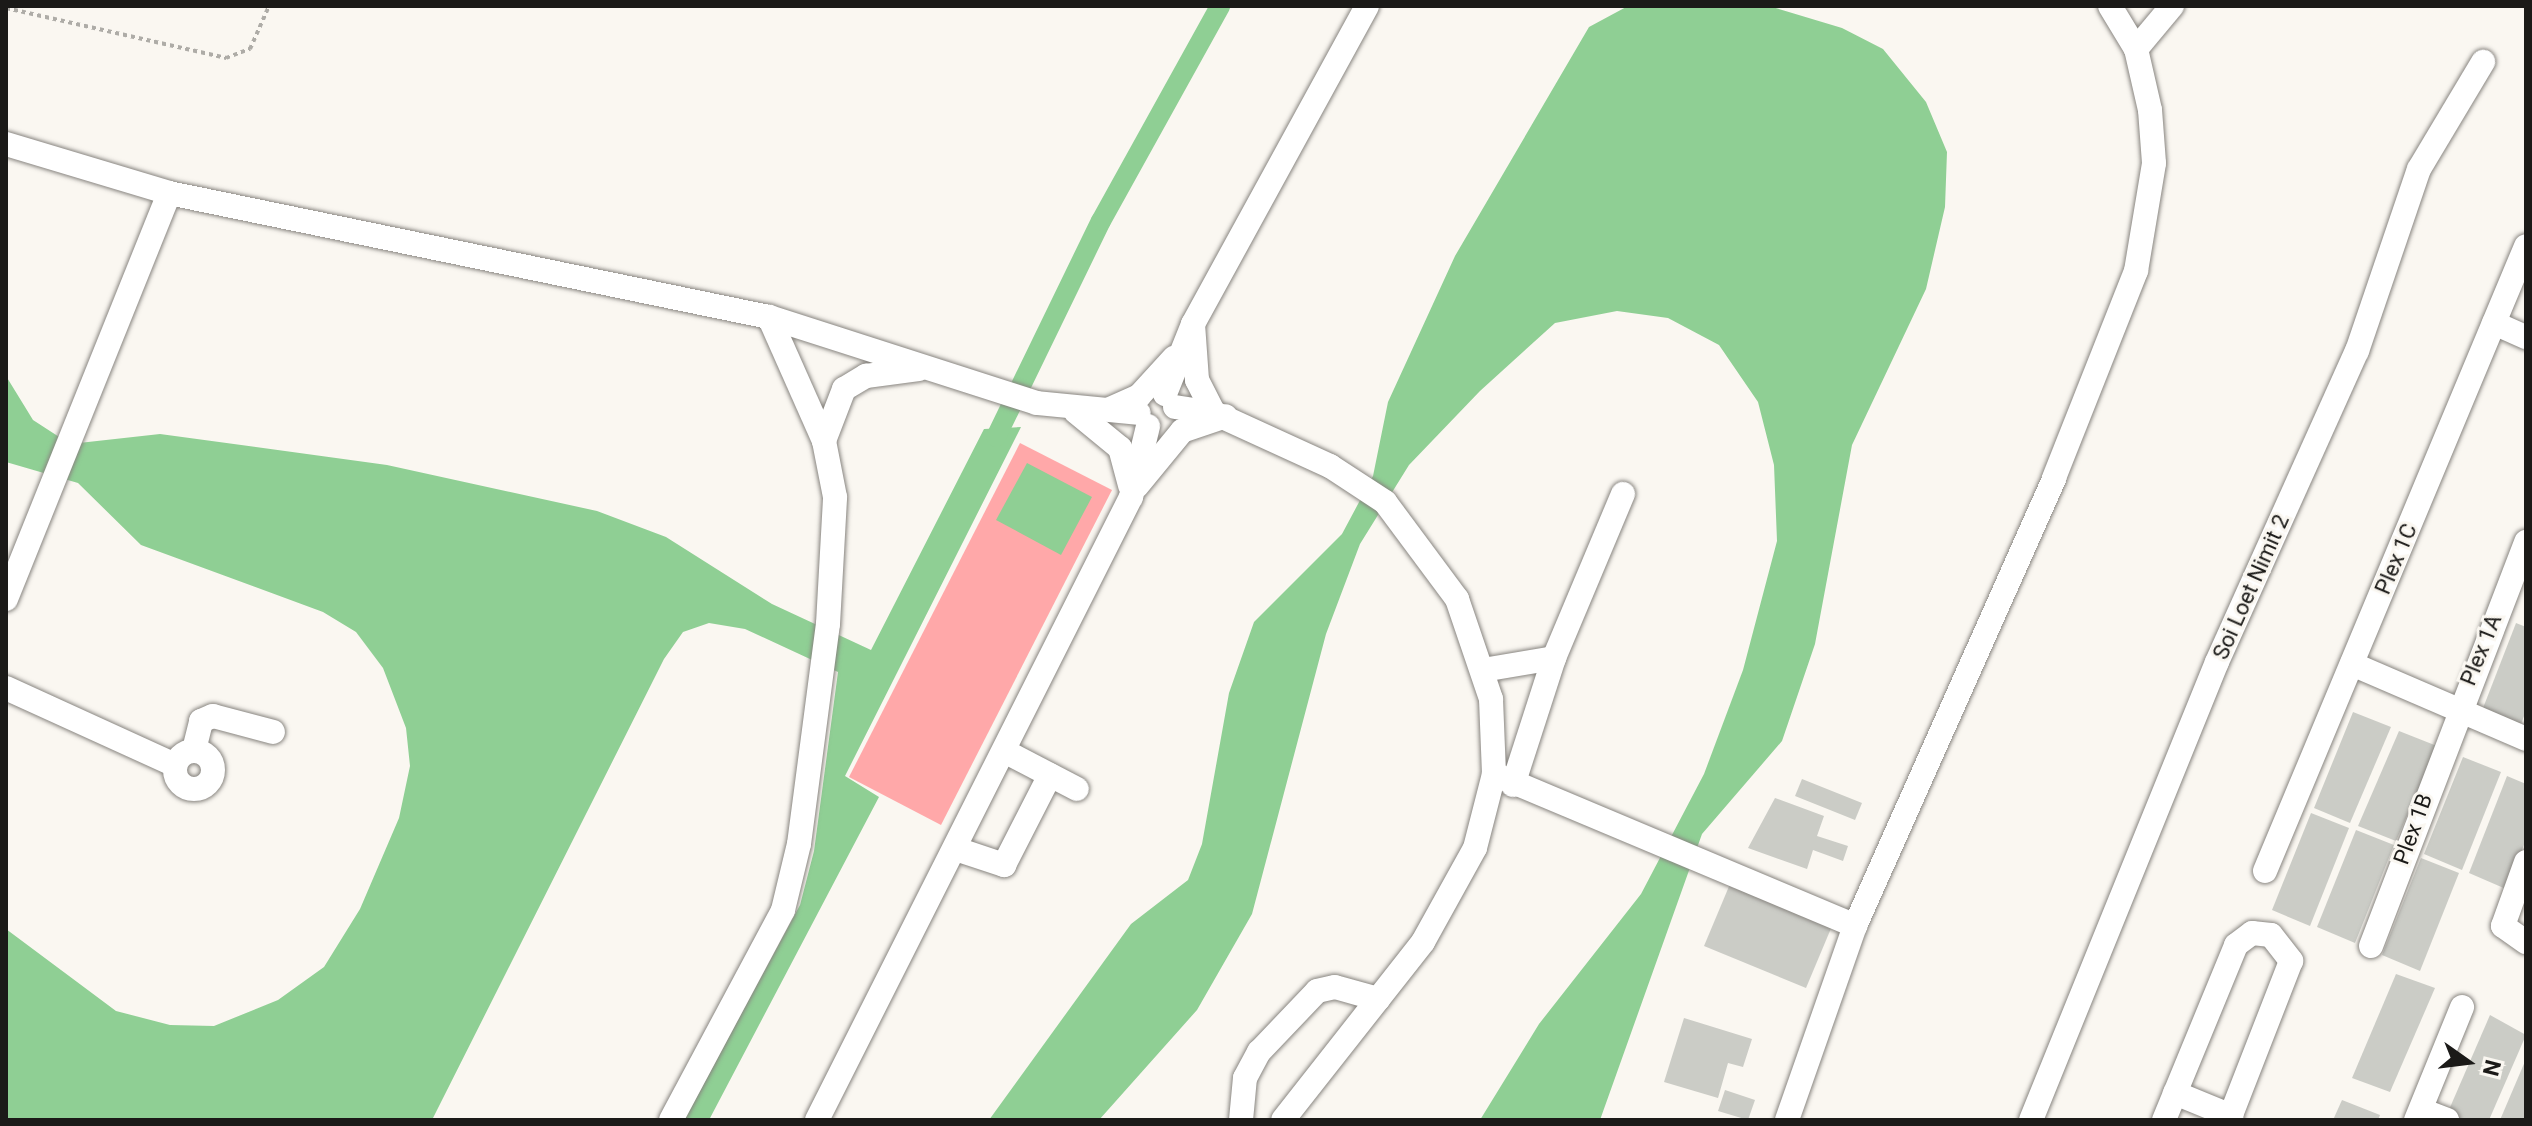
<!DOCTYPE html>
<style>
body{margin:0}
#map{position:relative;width:2532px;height:1126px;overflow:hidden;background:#faf7f1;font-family:Roboto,sans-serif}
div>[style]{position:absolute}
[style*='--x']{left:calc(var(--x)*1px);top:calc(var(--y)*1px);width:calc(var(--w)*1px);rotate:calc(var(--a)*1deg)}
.green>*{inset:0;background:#ffa8a9}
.water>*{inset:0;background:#8fcf94}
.canal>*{height:20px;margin:-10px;padding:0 10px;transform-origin:10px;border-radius:10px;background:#8fcf94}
.building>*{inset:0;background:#cbccc6}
.path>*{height:4px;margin-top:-2px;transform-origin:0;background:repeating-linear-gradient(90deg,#aeaca7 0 4px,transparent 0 8px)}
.roads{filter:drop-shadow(0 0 2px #888580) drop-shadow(0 0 2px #888580)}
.street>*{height:24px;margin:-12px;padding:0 12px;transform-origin:12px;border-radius:12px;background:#fff}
.street>.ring{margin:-12px;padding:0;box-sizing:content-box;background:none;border:24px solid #fff;border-radius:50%}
span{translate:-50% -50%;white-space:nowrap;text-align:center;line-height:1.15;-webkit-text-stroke:6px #faf7f1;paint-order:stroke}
.street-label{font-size:22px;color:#1b1a18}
.frame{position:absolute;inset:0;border:8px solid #1b1a18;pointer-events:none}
.north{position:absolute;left:2428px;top:1022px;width:80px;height:80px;-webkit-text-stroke:6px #faf7f1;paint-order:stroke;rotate:104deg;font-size:22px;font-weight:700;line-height:32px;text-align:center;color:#1b1a18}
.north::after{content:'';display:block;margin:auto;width:28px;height:36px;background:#1b1a18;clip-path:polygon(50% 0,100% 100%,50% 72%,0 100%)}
</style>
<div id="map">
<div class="green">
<div style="clip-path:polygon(1020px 443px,1112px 490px,941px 825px,849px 777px)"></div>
</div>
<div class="water">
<div style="clip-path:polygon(1628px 6px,1769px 6px,1842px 28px,1883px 49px,1926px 102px,1947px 152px,1945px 207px,1926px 289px,1852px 445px,1815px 644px,1782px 741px,1702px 834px,1600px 1120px,1480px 1120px,1539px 1024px,1641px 894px,1704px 774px,1743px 670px,1777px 541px,1774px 465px,1758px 402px,1719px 345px,1668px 318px,1617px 311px,1555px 323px,1480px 391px,1409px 465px,1360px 544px,1326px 634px,1252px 914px,1197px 1010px,1099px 1120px,989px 1120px,1131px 924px,1188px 880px,1202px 844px,1229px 693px,1254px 622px,1342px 534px,1373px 476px,1388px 402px,1455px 256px,1589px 27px)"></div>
<div style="clip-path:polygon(6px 376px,33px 420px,70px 444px,160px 434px,387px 465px,597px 511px,666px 537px,772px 604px,871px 650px,984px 429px,1021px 427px,845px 776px,879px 797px,709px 1120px,684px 1120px,800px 905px,814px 851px,838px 672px,745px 629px,709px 623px,683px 632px,664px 659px,432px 1120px,6px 1120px,6px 929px,116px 1011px,170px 1025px,214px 1026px,278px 1000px,324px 967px,360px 909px,399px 818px,410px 766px,406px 728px,383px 668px,356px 632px,323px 612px,141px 545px,78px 483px,6px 462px)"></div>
<div style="clip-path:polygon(1027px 463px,1092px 497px,1061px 555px,996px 520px)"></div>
</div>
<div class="canal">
<div style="--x:996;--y:437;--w:240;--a:-64.1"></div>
<div style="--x:1101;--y:221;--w:246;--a:-61"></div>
</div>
<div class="building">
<div style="clip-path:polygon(2516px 623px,2526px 627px,2526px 711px,2516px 737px,2478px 721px)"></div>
<div style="clip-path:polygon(2353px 712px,2391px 727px,2350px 823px,2314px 808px)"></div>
<div style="clip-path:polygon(2399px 731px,2437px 746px,2396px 841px,2358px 826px)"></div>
<div style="clip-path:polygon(2463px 757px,2501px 772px,2462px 870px,2424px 854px)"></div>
<div style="clip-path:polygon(2507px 776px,2526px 784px,2526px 840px,2506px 889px,2469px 873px)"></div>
<div style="clip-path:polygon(1802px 779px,1862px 803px,1855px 820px,1795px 796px)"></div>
<div style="clip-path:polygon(1775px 798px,1824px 816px,1817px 836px,1848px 846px,1843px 861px,1813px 850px,1807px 869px,1748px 848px)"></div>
<div style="clip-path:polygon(2311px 813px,2349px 828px,2310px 926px,2272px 910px)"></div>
<div style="clip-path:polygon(2356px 830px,2394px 845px,2355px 943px,2317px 927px)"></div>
<div style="clip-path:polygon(2421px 858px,2459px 873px,2420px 971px,2382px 955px)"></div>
<div style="clip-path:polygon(1730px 884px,1832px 926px,1806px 988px,1704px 946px)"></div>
<div style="clip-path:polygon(2396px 974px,2435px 988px,2390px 1092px,2352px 1078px)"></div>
<div style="clip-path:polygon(2490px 1015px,2526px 1035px,2489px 1120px,2445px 1119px)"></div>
<div style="clip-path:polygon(1684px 1018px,1752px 1039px,1743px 1067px,1728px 1063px,1718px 1098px,1664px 1082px)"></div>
<div style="clip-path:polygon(2526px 1059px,2526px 1120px,2500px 1120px)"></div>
<div style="clip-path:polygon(1725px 1090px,1755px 1100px,1748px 1120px,1718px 1111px)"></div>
<div style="clip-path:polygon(2342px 1100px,2380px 1115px,2378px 1120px,2333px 1120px)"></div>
</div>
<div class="path">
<div style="--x:2524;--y:6;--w:2;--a:27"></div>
<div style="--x:6;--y:8;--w:226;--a:12.8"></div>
<div style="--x:226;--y:58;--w:26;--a:-21"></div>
<div style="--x:250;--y:49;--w:47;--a:-66.2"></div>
</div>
<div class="roads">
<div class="street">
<div style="--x:2136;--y:49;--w:56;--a:-50.1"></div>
<div style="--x:6;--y:144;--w:170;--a:16.7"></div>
<div style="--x:169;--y:193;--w:613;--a:11.68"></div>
<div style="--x:769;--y:317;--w:281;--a:17.8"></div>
<div style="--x:1037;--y:403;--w:102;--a:5.6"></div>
<div style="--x:2494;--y:323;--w:35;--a:24"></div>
<div style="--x:1193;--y:324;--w:56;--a:85.9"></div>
<div style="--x:1197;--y:380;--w:37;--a:63"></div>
<div style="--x:1214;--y:413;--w:128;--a:24.6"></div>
<div style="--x:1330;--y:466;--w:66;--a:33.2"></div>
<div style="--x:1385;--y:502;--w:121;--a:53.4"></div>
<div style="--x:1457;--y:599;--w:106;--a:71.2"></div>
<div style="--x:1491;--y:699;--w:75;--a:87.7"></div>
<div style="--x:1494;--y:774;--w:76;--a:104.4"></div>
<div style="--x:1475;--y:848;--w:107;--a:119"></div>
<div style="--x:1423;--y:942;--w:226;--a:128.2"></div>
<div style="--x:1165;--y:394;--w:75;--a:-68.2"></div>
<div style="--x:1193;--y:324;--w:362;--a:-61.3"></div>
<div style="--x:1175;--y:407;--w:39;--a:9"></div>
<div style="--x:1110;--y:409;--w:32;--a:-24"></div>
<div style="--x:1139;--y:396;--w:52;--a:-47.4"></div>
<div style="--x:1076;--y:412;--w:57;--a:39.3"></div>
<div style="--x:1120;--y:448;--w:39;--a:75"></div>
<div style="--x:824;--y:441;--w:56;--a:-69"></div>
<div style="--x:844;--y:389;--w:26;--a:-31"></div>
<div style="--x:866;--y:376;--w:53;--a:-7.5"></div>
<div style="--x:1137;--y:486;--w:71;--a:-50.7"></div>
<div style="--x:1182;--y:431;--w:46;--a:-18.8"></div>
<div style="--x:6;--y:599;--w:437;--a:-68.1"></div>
<div style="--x:2352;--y:664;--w:189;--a:23.3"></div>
<div style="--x:1483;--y:670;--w:72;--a:-9.6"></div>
<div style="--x:6;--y:688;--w:186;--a:24.5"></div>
<div style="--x:194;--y:750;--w:30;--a:-76"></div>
<div style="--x:201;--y:721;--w:13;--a:-23"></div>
<div style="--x:213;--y:716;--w:62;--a:14.9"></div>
<div class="ring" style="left:175px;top:751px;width:14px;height:14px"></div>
<div style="--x:1004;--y:751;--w:82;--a:27.5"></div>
<div style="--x:1494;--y:774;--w:392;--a:22.8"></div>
<div style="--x:1513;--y:785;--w:133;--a:-72.1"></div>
<div style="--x:1554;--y:658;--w:178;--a:-67.2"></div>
<div style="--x:956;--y:849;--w:51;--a:18.4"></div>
<div style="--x:1004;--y:865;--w:101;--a:-62.9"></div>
<div style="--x:2526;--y:862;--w:68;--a:109.8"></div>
<div style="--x:2503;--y:926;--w:28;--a:35"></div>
<div style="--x:2265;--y:871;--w:677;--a:-67.33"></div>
<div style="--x:2371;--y:946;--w:433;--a:-69"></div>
<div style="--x:2175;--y:1093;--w:61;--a:22.3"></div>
<div style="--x:2421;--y:1110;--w:28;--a:21"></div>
<div style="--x:671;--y:1120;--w:238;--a:-61.9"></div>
<div style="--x:783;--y:910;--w:68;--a:-76.4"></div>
<div style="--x:799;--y:844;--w:222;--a:-82.5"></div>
<div style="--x:828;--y:624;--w:127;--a:-86.8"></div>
<div style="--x:835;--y:497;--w:57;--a:-101.1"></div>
<div style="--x:824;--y:441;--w:136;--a:-113.9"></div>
<div style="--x:817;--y:1120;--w:698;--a:-63.25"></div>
<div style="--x:1131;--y:497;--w:73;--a:-76.5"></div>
<div style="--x:1241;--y:1120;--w:42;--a:-84.6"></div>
<div style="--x:1245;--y:1078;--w:30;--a:-62"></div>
<div style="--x:1259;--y:1052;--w:84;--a:-46.4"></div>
<div style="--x:1317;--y:991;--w:18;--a:-13"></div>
<div style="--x:1335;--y:987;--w:45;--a:15.6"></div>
<div style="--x:1787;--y:1120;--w:206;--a:-70.7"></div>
<div style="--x:1855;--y:926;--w:490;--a:-66"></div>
<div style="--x:2054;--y:478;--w:223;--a:-68.4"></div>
<div style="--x:2136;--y:271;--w:109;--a:-80.5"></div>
<div style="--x:2154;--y:163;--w:53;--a:-94.3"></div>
<div style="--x:2150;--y:110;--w:63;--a:-102.9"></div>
<div style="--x:2136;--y:49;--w:50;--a:-121.2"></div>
<div style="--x:2031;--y:1120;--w:494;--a:-67.9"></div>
<div style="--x:2217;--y:662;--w:341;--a:-65.8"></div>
<div style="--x:2357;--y:351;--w:192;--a:-71.2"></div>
<div style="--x:2419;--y:169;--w:125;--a:-59.1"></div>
<div style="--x:2164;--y:1120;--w:189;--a:-67.6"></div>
<div style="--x:2236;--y:945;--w:20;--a:-37"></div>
<div style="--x:2252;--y:933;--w:19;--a:6"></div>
<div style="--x:2271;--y:935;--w:33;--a:52"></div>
<div style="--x:2291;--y:961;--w:171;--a:111.3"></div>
<div style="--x:2416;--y:1120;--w:122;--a:-67.8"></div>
</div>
</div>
<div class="street-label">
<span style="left:2396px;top:559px;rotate:-67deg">Plex 1C</span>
<span style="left:2251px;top:587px;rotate:-66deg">Soi Loet Nimit 2</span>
<span style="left:2481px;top:650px;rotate:-68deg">Plex 1A</span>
<span style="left:2413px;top:829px;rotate:-70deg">Plex 1B</span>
</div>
<div class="frame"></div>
<div class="north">N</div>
</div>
